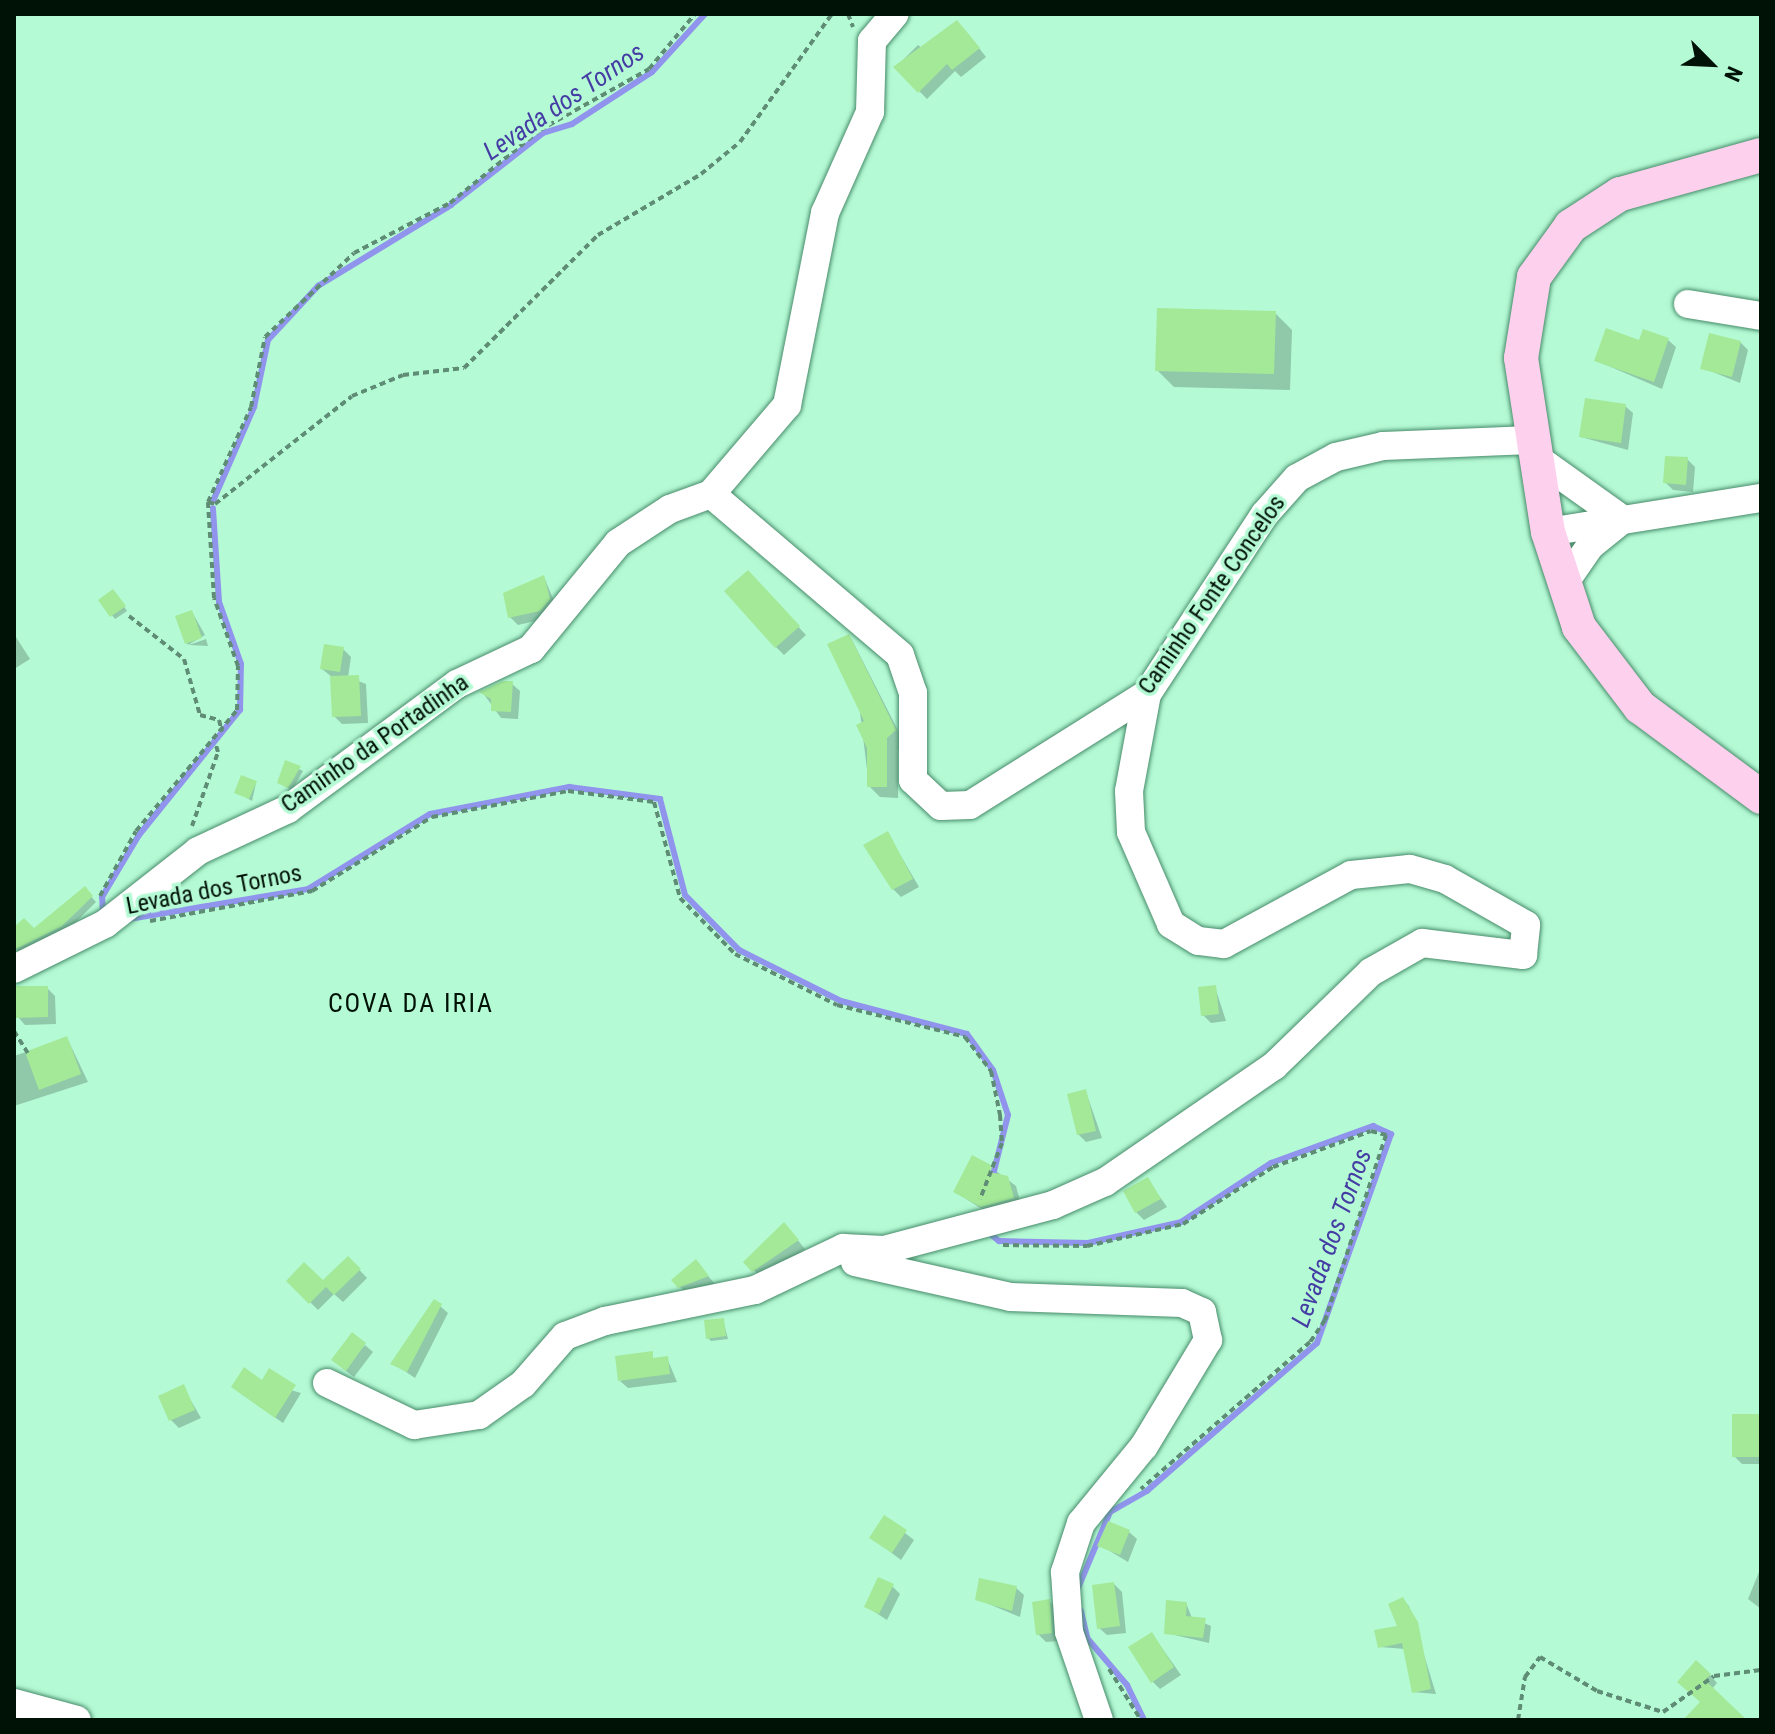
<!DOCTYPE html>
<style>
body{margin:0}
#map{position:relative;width:1775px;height:1734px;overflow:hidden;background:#b4fad5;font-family:"Roboto Condensed",sans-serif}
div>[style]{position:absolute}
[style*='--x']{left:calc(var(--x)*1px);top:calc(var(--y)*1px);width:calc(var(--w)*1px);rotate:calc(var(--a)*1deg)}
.shadow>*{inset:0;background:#0003}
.stream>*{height:6px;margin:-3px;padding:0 3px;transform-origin:3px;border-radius:3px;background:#9094ec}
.building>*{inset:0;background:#a4e998}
.path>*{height:4px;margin-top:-2px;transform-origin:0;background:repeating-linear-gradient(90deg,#5f8c74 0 6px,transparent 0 10px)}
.roads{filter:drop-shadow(0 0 2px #488b6a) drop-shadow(0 0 2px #488b6a)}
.minor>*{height:28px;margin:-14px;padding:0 14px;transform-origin:14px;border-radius:14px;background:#fff}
.major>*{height:34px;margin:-17px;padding:0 17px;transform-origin:17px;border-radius:17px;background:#fdd1ed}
span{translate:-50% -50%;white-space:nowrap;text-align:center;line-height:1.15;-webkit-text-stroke:7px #b4fad5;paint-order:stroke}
.street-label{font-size:24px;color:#001106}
.water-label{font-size:26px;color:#453da3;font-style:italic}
.neighbourhood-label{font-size:26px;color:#001106;letter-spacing:2px}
.frame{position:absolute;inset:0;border:16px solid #001106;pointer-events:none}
.north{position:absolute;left:1671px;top:24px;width:80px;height:80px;-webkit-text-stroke:6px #b4fad5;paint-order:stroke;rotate:114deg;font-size:22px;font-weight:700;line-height:32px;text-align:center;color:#001106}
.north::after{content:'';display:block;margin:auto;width:28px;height:36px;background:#001106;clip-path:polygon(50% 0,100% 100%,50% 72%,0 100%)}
</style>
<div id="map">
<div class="shadow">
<div style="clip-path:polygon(965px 30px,986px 57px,961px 77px,955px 71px,927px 99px,896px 67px,918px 45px,923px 49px)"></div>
<div style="clip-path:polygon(1275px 313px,1292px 330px,1290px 390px,1174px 387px,1157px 370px)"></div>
<div style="clip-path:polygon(1668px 340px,1676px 347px,1662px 389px,1597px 361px,1640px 342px)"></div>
<div style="clip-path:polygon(1740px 342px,1748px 350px,1740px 383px,1703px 368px)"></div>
<div style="clip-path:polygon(1625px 406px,1633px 413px,1628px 450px,1581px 437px)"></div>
<div style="clip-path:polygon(1687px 459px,1695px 467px,1693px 492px,1673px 490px,1665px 482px)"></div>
<div style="clip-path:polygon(748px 573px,806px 635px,784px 655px,776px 647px)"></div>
<div style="clip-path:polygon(544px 577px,557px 608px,548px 618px,518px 625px,510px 617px)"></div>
<div style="clip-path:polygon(116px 594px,127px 611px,115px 619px,100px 600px)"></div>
<div style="clip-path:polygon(192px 612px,205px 635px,188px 645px,187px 643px)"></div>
<div style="clip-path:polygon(14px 634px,30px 659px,14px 669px)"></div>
<div style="clip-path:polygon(851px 638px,906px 746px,898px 750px,898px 798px,880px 797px,869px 786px)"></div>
<div style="clip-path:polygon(206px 639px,208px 646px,189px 645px)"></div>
<div style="clip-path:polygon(343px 649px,351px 657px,348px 677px,366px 684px,368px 723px,342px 724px,334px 716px,332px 677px,322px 669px)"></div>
<div style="clip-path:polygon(512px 684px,520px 691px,518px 719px,501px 718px,483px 693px)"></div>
<div style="clip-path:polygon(286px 763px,303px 771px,292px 790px,279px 783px)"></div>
<div style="clip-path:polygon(256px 783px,252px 801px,236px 792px)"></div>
<div style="clip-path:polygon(888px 834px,919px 887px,901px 897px,893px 889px)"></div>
<div style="clip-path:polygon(84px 889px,96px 902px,67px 931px,21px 954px,16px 949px,16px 928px,34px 931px)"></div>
<div style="clip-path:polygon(1215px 987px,1226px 1021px,1211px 1023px,1203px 1015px)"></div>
<div style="clip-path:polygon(47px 988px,55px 996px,56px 1024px,25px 1025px,18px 1017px)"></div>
<div style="clip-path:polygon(67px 1038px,88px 1082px,14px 1106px,14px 1056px)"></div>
<div style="clip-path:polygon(1086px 1092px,1102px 1138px,1086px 1142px,1078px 1134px)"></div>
<div style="clip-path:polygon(992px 1168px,1016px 1186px,1021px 1205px,990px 1214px,955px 1192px)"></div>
<div style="clip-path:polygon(1148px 1180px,1167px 1207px,1144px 1220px,1136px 1212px)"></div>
<div style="clip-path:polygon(791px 1232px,805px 1249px,762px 1279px,746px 1262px)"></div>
<div style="clip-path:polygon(348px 1258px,367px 1278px,343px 1302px,334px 1294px,318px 1310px,289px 1281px,323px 1283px)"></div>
<div style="clip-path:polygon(703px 1270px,715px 1284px,688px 1295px,680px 1287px)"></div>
<div style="clip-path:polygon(440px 1306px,448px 1313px,415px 1378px,393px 1363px)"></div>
<div style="clip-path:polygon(723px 1320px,728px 1339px,711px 1341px,708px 1338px)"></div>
<div style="clip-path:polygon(365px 1345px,373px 1352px,354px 1377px,342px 1368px)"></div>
<div style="clip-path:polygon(667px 1358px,677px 1382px,628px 1388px,620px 1381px)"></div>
<div style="clip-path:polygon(262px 1382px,301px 1393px,283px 1423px,240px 1393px)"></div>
<div style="clip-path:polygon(183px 1387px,201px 1418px,179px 1428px,171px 1420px)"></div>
<div style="clip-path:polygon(1761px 1416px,1761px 1464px,1742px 1464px,1734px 1456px)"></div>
<div style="clip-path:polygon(885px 1518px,914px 1540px,901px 1560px,872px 1538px)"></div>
<div style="clip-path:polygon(1129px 1532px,1137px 1539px,1128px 1562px,1100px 1545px)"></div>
<div style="clip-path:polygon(1761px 1567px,1761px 1609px,1748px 1599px)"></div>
<div style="clip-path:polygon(1114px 1584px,1122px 1592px,1126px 1633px,1107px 1635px,1099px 1628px)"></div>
<div style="clip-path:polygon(892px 1586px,900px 1594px,887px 1620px,867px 1607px)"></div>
<div style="clip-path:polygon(1016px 1588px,1024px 1595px,1020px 1617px,977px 1599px)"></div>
<div style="clip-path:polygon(1403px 1600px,1409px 1606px,1436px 1694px,1413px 1692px,1405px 1649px,1380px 1647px,1400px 1627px)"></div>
<div style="clip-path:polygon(1049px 1601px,1057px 1609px,1059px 1641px,1046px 1642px,1038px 1634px)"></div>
<div style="clip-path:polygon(1186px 1603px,1192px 1618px,1211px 1626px,1209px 1643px,1166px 1633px)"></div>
<div style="clip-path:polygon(1152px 1634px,1181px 1675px,1160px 1689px,1152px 1681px)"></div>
<div style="clip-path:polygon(1710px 1675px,1717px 1683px,1712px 1689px,1743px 1720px,1687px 1720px,1702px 1702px,1687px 1689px)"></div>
</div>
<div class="stream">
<div style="--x:213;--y:501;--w:103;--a:-66.4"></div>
<div style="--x:254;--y:407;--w:68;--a:-78.2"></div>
<div style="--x:268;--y:340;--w:74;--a:-47.2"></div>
<div style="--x:318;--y:286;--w:156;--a:-31.3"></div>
<div style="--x:451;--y:205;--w:117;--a:-38"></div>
<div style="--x:543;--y:133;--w:30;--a:-17"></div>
<div style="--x:572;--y:124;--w:95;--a:-33"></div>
<div style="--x:652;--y:72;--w:79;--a:-47.6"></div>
<div style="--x:103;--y:914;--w:17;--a:-93"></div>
<div style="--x:102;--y:897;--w:72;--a:-59.2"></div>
<div style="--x:139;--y:835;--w:161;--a:-51.1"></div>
<div style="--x:240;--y:710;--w:46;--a:-88.8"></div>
<div style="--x:241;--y:664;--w:66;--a:-109.5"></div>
<div style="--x:219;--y:602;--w:94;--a:-93.7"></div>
<div style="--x:129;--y:919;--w:181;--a:-9.5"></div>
<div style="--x:308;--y:889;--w:143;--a:-31.6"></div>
<div style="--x:430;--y:814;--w:142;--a:-11"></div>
<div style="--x:569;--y:787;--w:92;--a:7.5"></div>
<div style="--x:660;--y:799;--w:99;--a:75.4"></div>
<div style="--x:685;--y:895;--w:77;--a:45.5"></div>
<div style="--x:739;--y:950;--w:114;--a:26.6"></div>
<div style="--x:841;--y:1001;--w:130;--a:14.7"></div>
<div style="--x:967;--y:1034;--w:44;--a:54.2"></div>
<div style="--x:993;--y:1070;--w:47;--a:71.6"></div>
<div style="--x:1008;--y:1115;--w:66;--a:104"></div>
<div style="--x:985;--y:1230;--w:18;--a:38"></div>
<div style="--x:999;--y:1241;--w:89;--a:1.3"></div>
<div style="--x:1088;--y:1243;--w:95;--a:-12.7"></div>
<div style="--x:1181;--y:1222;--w:108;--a:-33.2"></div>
<div style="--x:1271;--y:1163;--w:109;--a:-19.9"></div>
<div style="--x:1373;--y:1126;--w:20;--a:24"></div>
<div style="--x:1391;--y:1134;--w:222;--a:109.5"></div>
<div style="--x:1317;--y:1343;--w:225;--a:139"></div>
<div style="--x:1147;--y:1491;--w:43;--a:150.4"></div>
<div style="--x:1110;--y:1512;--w:82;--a:112.8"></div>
<div style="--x:1081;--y:1611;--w:28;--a:77"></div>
<div style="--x:1087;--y:1638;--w:62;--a:49.6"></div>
<div style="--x:1127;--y:1685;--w:39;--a:64"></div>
</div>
<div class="building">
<div style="clip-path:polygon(957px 20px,980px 48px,952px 70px,947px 64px,918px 93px,893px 67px)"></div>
<div style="clip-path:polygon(1157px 308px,1276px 311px,1274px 374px,1155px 371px)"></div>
<div style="clip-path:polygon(1606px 328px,1639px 340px,1643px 329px,1669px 338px,1654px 382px,1594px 361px)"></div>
<div style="clip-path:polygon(1709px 333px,1741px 341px,1732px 377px,1700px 369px)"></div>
<div style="clip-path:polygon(1585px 398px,1626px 404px,1621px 443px,1579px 437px)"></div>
<div style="clip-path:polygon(1665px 456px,1688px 457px,1686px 485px,1663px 483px)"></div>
<div style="clip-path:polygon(748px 570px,800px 626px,775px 648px,724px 591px)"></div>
<div style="clip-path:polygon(544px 575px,550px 599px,540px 611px,508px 618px,503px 593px)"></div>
<div style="clip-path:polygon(113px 589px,126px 606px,110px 617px,98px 600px)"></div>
<div style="clip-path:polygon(192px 610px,202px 638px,185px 644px,175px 616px)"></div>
<div style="clip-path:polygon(849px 634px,896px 730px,887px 738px,887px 787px,867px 787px,867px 748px,856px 725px,864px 721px,827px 644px)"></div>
<div style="clip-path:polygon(324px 644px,344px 647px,340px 672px,320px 669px)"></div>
<div style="clip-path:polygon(359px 675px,361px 716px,332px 717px,330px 676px)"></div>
<div style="clip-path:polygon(503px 681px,513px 681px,511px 712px,491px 711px,491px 699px,479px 692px)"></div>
<div style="clip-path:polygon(285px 760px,301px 766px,288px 788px,277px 783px)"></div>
<div style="clip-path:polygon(241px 775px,257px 781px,249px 799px,234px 793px)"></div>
<div style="clip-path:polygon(888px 831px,913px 879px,892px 890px,863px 845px)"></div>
<div style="clip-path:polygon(85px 886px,93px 896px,62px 926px,14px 950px,14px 927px,24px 918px,34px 928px)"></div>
<div style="clip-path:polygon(1216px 985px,1219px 1014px,1201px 1016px,1198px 987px)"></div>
<div style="clip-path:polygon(15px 986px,48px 986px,48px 1017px,16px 1018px)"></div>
<div style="clip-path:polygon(67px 1036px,81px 1074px,39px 1090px,25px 1052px)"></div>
<div style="clip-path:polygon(1086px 1089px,1096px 1131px,1077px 1135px,1067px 1094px)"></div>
<div style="clip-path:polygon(972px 1155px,993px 1166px,990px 1172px,1008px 1176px,1014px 1198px,981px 1207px,953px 1192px)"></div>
<div style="clip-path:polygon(1148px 1177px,1161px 1199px,1135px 1213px,1123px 1191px)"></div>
<div style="clip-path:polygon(784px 1222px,799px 1240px,752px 1272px,743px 1262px)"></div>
<div style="clip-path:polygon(348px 1256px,361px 1269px,334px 1295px,326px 1287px,309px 1304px,286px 1281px,304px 1262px,323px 1280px)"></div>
<div style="clip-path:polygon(696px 1259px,709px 1276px,678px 1288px,671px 1280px)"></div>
<div style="clip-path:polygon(434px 1299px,442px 1304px,407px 1372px,390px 1364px)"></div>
<div style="clip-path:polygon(724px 1318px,726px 1336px,706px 1339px,704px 1320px)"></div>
<div style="clip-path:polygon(352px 1332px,366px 1343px,346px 1371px,331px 1360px)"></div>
<div style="clip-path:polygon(653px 1351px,653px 1358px,668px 1356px,670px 1374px,618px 1381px,615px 1356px)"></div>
<div style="clip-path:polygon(244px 1367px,262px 1380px,269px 1368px,296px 1385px,275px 1418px,231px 1387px)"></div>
<div style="clip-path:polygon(184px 1384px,195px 1410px,169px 1421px,158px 1396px)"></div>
<div style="clip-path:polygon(1732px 1414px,1761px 1414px,1761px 1457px,1732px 1457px)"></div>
<div style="clip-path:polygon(884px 1515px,907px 1530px,892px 1553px,869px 1538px)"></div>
<div style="clip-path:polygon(1108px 1521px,1130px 1530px,1120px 1555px,1097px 1546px)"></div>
<div style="clip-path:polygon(878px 1577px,894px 1584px,879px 1614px,864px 1607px)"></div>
<div style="clip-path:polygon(979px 1578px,1017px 1586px,1012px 1611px,975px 1600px)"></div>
<div style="clip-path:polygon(1114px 1582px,1120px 1626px,1097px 1629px,1092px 1585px)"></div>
<div style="clip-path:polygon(1403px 1597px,1418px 1622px,1431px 1689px,1412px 1693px,1402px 1643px,1378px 1648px,1374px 1630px,1397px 1626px,1388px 1604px)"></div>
<div style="clip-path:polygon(1050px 1599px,1052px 1633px,1036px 1635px,1032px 1602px)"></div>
<div style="clip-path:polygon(1166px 1600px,1187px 1602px,1186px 1616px,1206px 1618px,1203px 1638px,1164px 1634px)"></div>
<div style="clip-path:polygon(1152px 1632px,1174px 1667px,1151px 1683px,1128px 1647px)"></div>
<div style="clip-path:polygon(1696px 1660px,1711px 1674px,1705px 1680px,1747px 1720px,1683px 1720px,1700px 1702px,1677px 1682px)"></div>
</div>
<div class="path">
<div style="--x:848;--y:14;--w:14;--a:69"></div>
<div style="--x:208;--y:502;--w:7;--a:16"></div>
<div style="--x:215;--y:504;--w:174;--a:-38.2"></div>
<div style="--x:352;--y:396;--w:55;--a:-22.4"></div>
<div style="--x:403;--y:375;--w:61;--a:-6.5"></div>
<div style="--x:464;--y:368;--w:189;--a:-44.8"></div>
<div style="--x:598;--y:235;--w:120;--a:-30.6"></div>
<div style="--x:701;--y:174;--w:50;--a:-39.4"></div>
<div style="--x:740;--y:142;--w:158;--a:-54.3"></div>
<div style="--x:129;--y:616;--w:70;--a:38"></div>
<div style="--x:184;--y:659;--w:58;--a:74.1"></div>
<div style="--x:200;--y:715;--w:20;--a:15"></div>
<div style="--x:219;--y:720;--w:12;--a:76"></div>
<div style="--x:192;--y:826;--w:78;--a:-70.6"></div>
<div style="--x:218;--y:752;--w:10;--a:-107"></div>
<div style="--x:100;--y:896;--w:74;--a:-61"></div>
<div style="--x:136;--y:831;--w:158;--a:-50.1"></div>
<div style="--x:237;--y:710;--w:44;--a:-88.7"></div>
<div style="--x:238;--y:666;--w:72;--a:-109.4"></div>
<div style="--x:214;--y:598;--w:96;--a:-93.6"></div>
<div style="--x:208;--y:502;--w:104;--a:-65.6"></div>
<div style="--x:251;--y:407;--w:71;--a:-78.7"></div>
<div style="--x:265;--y:337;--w:122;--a:-43.3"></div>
<div style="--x:354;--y:253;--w:108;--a:-27.5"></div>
<div style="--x:450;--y:203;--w:116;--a:-39"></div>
<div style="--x:540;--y:130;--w:125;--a:-29.2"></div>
<div style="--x:649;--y:69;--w:72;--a:-50.1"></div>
<div style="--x:150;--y:921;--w:165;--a:-10.5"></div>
<div style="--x:312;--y:891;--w:141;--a:-31.7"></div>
<div style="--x:432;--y:817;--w:138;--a:-10.8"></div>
<div style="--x:568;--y:791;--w:87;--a:7.3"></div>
<div style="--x:654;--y:802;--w:99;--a:74.8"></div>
<div style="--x:680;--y:898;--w:78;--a:45.5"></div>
<div style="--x:735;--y:954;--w:114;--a:26.6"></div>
<div style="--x:837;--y:1005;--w:132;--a:14"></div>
<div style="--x:965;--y:1037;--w:43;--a:52.6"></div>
<div style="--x:991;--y:1071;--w:45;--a:78.4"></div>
<div style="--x:1000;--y:1115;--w:28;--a:86"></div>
<div style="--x:1002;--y:1143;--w:60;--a:111.4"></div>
<div style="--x:14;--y:1031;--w:26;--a:58"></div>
<div style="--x:1003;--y:1245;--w:84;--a:0.7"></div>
<div style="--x:1087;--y:1246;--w:98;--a:-12.9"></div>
<div style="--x:1183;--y:1224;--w:107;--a:-32.3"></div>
<div style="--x:1273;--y:1167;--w:104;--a:-20.2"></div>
<div style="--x:1371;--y:1131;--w:16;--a:15"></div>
<div style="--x:1386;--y:1135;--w:195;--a:108.2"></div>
<div style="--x:1325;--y:1320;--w:27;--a:124"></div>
<div style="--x:1310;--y:1342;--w:224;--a:139"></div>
<div style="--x:1109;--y:1669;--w:60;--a:57.9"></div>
<div style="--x:1518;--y:1720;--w:44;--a:-80.8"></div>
<div style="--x:1525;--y:1677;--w:25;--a:-53"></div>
<div style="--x:1540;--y:1657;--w:66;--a:30.8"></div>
<div style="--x:1597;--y:1691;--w:69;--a:17.7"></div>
<div style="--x:1663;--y:1712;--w:62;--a:-35.2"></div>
<div style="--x:1714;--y:1676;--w:47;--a:-7.3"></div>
</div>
<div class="roads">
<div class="minor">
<div style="--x:1688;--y:304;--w:74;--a:9.3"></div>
<div style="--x:1535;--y:457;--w:107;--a:35.5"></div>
<div style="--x:711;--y:494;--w:248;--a:40.4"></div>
<div style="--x:900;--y:655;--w:40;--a:71.1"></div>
<div style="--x:913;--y:693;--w:87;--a:90"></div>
<div style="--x:913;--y:780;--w:38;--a:43"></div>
<div style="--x:941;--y:806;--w:29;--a:-2"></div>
<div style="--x:970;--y:805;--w:209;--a:-32.1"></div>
<div style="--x:1147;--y:694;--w:215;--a:-56.8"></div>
<div style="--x:1265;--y:514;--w:48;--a:-48.4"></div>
<div style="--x:1297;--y:478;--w:44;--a:-28.3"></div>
<div style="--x:1336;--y:457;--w:48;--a:-13.2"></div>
<div style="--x:1383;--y:446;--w:148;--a:-2.3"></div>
<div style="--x:1548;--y:532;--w:216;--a:-9.1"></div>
<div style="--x:1563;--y:585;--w:47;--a:-55.3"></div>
<div style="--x:1590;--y:546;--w:41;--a:-39.1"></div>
<div style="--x:14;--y:969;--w:102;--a:-26.3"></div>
<div style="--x:105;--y:924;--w:118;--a:-38.1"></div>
<div style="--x:198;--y:851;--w:99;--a:-25"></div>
<div style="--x:288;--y:809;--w:210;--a:-36.5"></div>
<div style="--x:457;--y:684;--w:82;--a:-25.3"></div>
<div style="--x:531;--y:649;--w:137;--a:-50.6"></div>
<div style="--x:618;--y:543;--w:62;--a:-33.2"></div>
<div style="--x:670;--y:509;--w:44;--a:-20.1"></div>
<div style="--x:711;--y:494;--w:117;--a:-49.5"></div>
<div style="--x:787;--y:405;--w:196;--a:-78.8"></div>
<div style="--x:825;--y:213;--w:111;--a:-66"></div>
<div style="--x:870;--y:112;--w:71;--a:-88.4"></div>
<div style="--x:872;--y:41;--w:35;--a:-50"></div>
<div style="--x:855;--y:1262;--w:159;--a:12.7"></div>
<div style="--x:1010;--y:1297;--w:172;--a:2"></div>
<div style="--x:1182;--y:1303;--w:22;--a:24"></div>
<div style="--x:1202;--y:1312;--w:29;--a:78"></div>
<div style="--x:1208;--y:1340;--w:124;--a:121.1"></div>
<div style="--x:1144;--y:1446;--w:99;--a:129.3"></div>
<div style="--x:1081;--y:1523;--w:52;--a:108.1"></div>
<div style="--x:1065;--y:1572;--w:60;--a:86.2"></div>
<div style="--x:1069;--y:1632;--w:93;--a:71.2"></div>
<div style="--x:327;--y:1383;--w:97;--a:25.8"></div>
<div style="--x:414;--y:1425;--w:66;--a:-8.7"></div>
<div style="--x:479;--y:1415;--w:54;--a:-35.2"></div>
<div style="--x:523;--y:1384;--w:64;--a:-48.8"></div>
<div style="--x:565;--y:1336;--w:43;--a:-20.6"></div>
<div style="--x:605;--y:1321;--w:153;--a:-11.7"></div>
<div style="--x:755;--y:1290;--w:98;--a:-25.5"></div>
<div style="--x:843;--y:1248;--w:41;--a:2.8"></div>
<div style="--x:884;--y:1250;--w:175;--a:-14.9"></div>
<div style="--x:1053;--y:1205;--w:57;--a:-23.9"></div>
<div style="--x:1105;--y:1182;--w:205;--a:-34.5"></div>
<div style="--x:1274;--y:1066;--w:135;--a:-44.1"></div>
<div style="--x:1371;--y:972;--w:59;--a:-29.6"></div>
<div style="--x:1422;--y:943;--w:102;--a:6.8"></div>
<div style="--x:1523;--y:955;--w:30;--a:-84"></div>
<div style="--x:1526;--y:925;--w:93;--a:-150.4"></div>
<div style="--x:1445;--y:879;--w:37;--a:-164"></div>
<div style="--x:1409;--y:869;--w:58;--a:174.1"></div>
<div style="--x:1351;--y:875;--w:145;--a:151.5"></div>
<div style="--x:1224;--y:944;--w:26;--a:-173"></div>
<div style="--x:1198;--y:941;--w:32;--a:-148"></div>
<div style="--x:1171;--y:924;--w:100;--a:-113.5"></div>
<div style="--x:1131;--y:832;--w:41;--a:-92.8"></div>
<div style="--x:1129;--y:791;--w:99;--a:-79.5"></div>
<div style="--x:14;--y:1703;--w:65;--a:15.1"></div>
</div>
<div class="major">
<div style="--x:1761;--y:155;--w:146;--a:164.5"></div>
<div style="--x:1620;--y:194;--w:59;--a:146.9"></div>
<div style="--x:1571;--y:226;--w:63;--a:126"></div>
<div style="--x:1534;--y:277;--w:82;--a:99.1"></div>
<div style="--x:1521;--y:358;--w:176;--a:81.2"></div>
<div style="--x:1548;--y:532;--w:100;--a:71.9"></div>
<div style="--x:1579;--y:627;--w:101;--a:52.7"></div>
<div style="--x:1640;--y:707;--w:151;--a:36.6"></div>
</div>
</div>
<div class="street-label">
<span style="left:1212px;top:595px;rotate:-55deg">Caminho Fonte Concelos</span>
<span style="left:375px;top:744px;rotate:-35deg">Caminho da Portadinha</span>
<span style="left:214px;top:890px;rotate:-11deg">Levada dos Tornos</span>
</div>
<div class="water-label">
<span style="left:564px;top:102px;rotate:-34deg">Levada dos Tornos</span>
<span style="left:1332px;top:1238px;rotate:-70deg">Levada dos Tornos</span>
</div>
<div class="neighbourhood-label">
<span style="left:411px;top:1004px">COVA DA IRIA</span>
</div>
<div class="frame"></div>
<div class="north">N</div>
</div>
